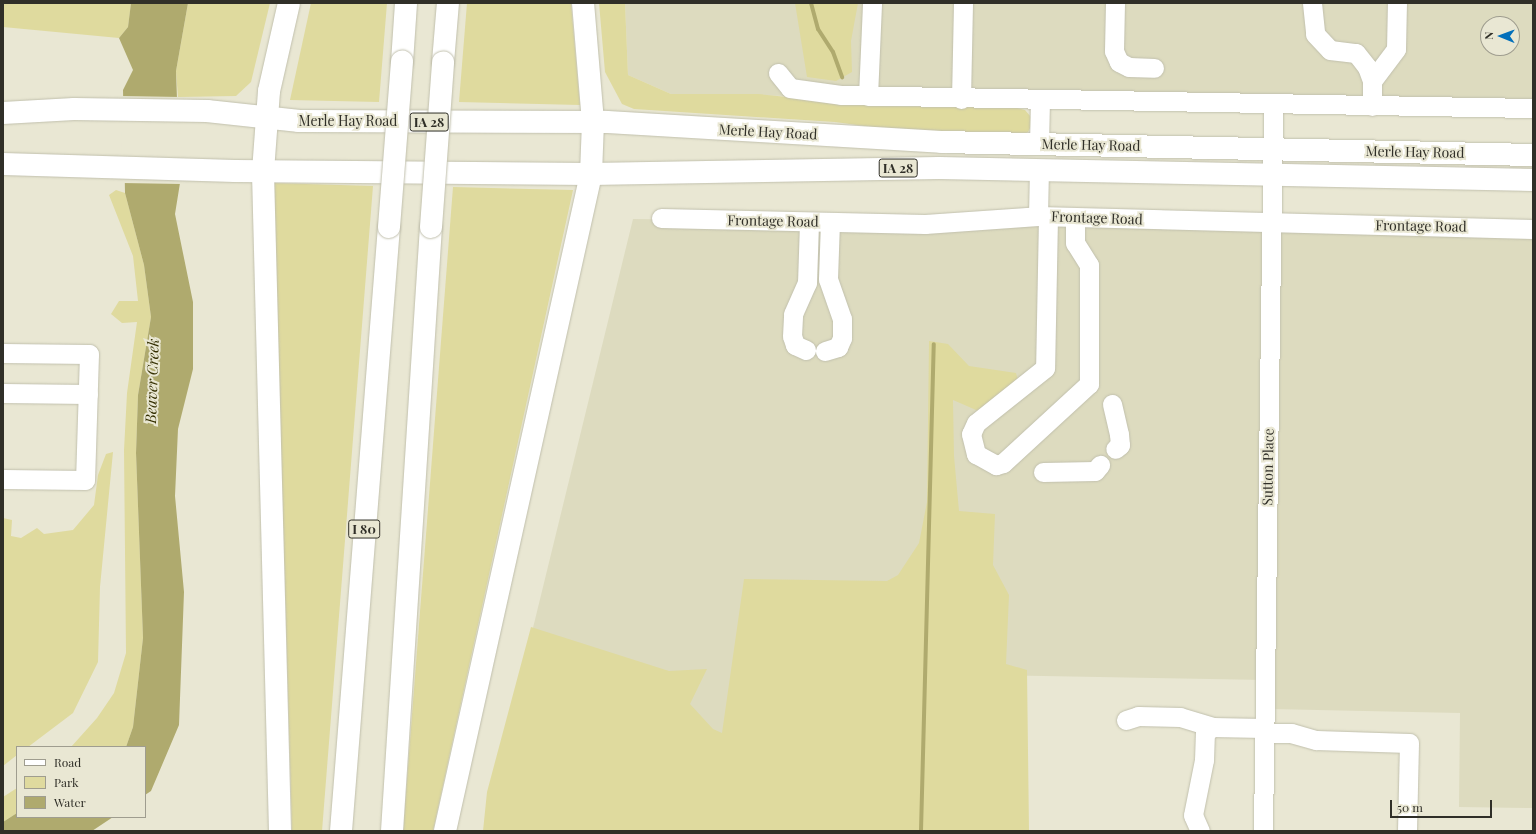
<!DOCTYPE html>
<style>
body{margin:0}
#map{position:relative;width:1536px;height:834px;overflow:hidden;background:#e9e7d3;font-family:"Playfair Display",serif}
div>[style]{position:absolute}
[style*='--x']{left:calc(var(--x)*1px);top:calc(var(--y)*1px);width:calc(var(--w)*1px);rotate:calc(var(--a)*1deg)}
.built>*{inset:0;background:#dddbbf}
.green>*{inset:0;background:#dfda9e}
.water>*{inset:0;background:#afaa6e}
.pier>*{inset:0;background:#e9e7d3}
.stream>*{height:4px;margin:-2px;padding:0 2px;transform-origin:2px;border-radius:2px;background:#afaa6e}
.roads{filter:drop-shadow(0 0 1px #c1c0ad) drop-shadow(0 0 1px #c1c0ad)}
.minor>*{height:19px;margin:-9.5px;padding:0 9.5px;transform-origin:9.5px;border-radius:9.5px;background:#fff}
.major>*{height:22px;margin:-11px;padding:0 11px;transform-origin:11px;border-radius:11px;background:#fff}
.highway>*{height:22px;margin:-11px;padding:0 11px;transform-origin:11px;border-radius:11px;background:#fff}
.bridges{filter:drop-shadow(0 0 1px #c1c0ad) drop-shadow(0 0 1px #c1c0ad)}
.highway-bridge>*{height:22px;margin:-11px;padding:0 11px;transform-origin:11px;border-radius:11px;background:#fff}
span{translate:-50% -50%;white-space:nowrap;text-align:center;line-height:1.15;-webkit-text-stroke:4px #e9e7d3;paint-order:stroke}
.shield-label span{padding:1px 3px;background:#e9e7d3;border:1px solid;border-radius:3px;-webkit-text-stroke-width:0}
.shield-label{font-size:13px;color:#302f28;font-weight:700}
.street-label{font-size:14px;color:#302f28}
.water-label{font-size:15px;color:#342f00;font-style:italic}
.frame{position:absolute;inset:0;border:4px solid #302f28;pointer-events:none}
.legend{position:absolute;left:16px;top:746px;width:130px;height:72px;box-sizing:border-box;background:#e9e7d3;border:1px solid #9f9d8f;margin:0;padding:5px 7px;list-style:none;font-size:12px;color:#302f28}
.legend li{display:flex;align-items:center;gap:8px;height:20px}
.legend b{width:20px;border:1px solid #9f9d8f}
.north{position:absolute;left:1480px;top:16px;width:40px;height:40px;box-sizing:border-box;background:#e9e7d3;border:1px solid #9f9d8f;border-radius:50%;rotate:271deg;font-size:11px;font-weight:700;line-height:16px;text-align:center;color:#302f28}
.north::after{content:'';display:block;margin:auto;width:14px;height:18px;background:#026fba;clip-path:polygon(50% 0,100% 100%,50% 72%,0 100%)}
.scale{position:absolute;left:1390px;top:800px;width:102px;height:18px;box-sizing:border-box;border:2px solid #302f28;border-top:0;padding-left:5px;font-size:12px;line-height:14px;white-space:nowrap;color:#302f28;-webkit-text-stroke:3px #e9e7d3;paint-order:stroke}
</style>
<div id="map">
<div class="built">
<div style="clip-path:polygon(evenodd,625px 3px,1533px 3px,1533px 108px,671px 94px,628px 75px,625px 3px,1488px 24px,1512px 24px,1512px 48px,1488px 48px,1488px 24px)"></div>
<div style="clip-path:polygon(633px 219px,1533px 229px,1533px 808px,1459px 807px,1460px 713px,1265px 709px,1265px 680px,986px 675px,716px 780px,497px 775px)"></div>
</div>
<div class="green">
<div style="clip-path:polygon(3px 3px,131px 3px,128px 27px,119px 38px,3px 27px)"></div>
<div style="clip-path:polygon(188px 3px,270px 3px,251px 82px,236px 96px,178px 97px,176px 71px)"></div>
<div style="clip-path:polygon(311px 3px,387px 3px,379px 102px,290px 100px)"></div>
<div style="clip-path:polygon(467px 3px,571px 3px,580px 105px,459px 102px)"></div>
<div style="clip-path:polygon(599px 3px,625px 3px,628px 75px,671px 94px,758px 94px,880px 106px,1013px 107px,1025px 110px,1031px 117px,1031px 126px,1028px 132px,1019px 137px,931px 135px,835px 122px,634px 109px,622px 104px,605px 72px)"></div>
<div style="clip-path:polygon(795px 3px,858px 3px,851px 41px,852px 72px,836px 81px,807px 77px)"></div>
<div style="clip-path:polygon(273px 183px,373px 186px,322px 831px,292px 831px)"></div>
<div style="clip-path:polygon(453px 187px,573px 190px,433px 831px,403px 831px)"></div>
<div style="clip-path:polygon(116px 190px,125px 193px,144px 265px,151px 317px,138px 395px,136px 453px,143px 638px,133px 727px,126px 747px,71px 747px,97px 718px,114px 693px,126px 653px,124px 450px,127px 393px,137px 322px,122px 323px,111px 314px,119px 301px,138px 301px,133px 256px,109px 195px)"></div>
<div style="clip-path:polygon(929px 341px,948px 344px,969px 366px,1016px 373px,1019px 384px,983px 413px,953px 400px,954px 456px,959px 511px,995px 514px,993px 565px,1009px 595px,1006px 664px,1027px 670px,1029px 831px,483px 831px,487px 792px,531px 627px,669px 671px,707px 669px,690px 704px,713px 729px,722px 733px,744px 579px,887px 581px,898px 575px,919px 543px,927px 502px)"></div>
<div style="clip-path:polygon(113px 452px,100px 587px,98px 662px,73px 713px,28px 747px,17px 747px,17px 755px,3px 766px,3px 518px,12px 520px,11px 536px,21px 538px,37px 528px,44px 534px,73px 530px,94px 505px,98px 475px,106px 454px)"></div>
<div style="clip-path:polygon(17px 788px,17px 813px,3px 822px,3px 797px)"></div>
</div>
<div class="water">
<div style="clip-path:polygon(131px 3px,188px 3px,176px 71px,180px 183px,175px 214px,193px 302px,193px 369px,178px 429px,175px 496px,184px 592px,179px 725px,151px 791px,145px 795px,145px 747px,126px 747px,133px 727px,143px 638px,136px 453px,138px 395px,151px 317px,144px 265px,125px 193px,123px 90px,133px 70px,119px 38px,128px 27px)"></div>
<div style="clip-path:polygon(17px 813px,17px 817px,113px 817px,92px 831px,3px 831px,3px 822px)"></div>
</div>
<div class="pier">
<div style="clip-path:polygon(121px 96px,180px 97px,182px 184px,122px 183px)"></div>
</div>
<div class="stream">
<div style="--x:811;--y:3;--w:27;--a:75"></div>
<div style="--x:818;--y:29;--w:27;--a:57"></div>
<div style="--x:833;--y:52;--w:27;--a:70"></div>
<div style="--x:921;--y:831;--w:487;--a:-88.5"></div>
</div>
<div class="roads">
<div class="minor">
<div style="--x:1115;--y:3;--w:48;--a:91.2"></div>
<div style="--x:1114;--y:51;--w:12;--a:66"></div>
<div style="--x:1119;--y:62;--w:11;--a:27"></div>
<div style="--x:1129;--y:67;--w:25;--a:2"></div>
<div style="--x:1312;--y:3;--w:31;--a:84"></div>
<div style="--x:1315;--y:34;--w:22;--a:47"></div>
<div style="--x:1330;--y:50;--w:26;--a:7"></div>
<div style="--x:1356;--y:53;--w:18;--a:52"></div>
<div style="--x:1367;--y:67;--w:15;--a:70"></div>
<div style="--x:1372;--y:81;--w:25;--a:90"></div>
<div style="--x:778;--y:73;--w:19;--a:51"></div>
<div style="--x:790;--y:88;--w:51;--a:7.8"></div>
<div style="--x:841;--y:95;--w:692;--a:1.08"></div>
<div style="--x:1372;--y:81;--w:40;--a:-53"></div>
<div style="--x:1396;--y:49;--w:46;--a:-88.8"></div>
<div style="--x:868;--y:96;--w:93;--a:-87.5"></div>
<div style="--x:961;--y:99;--w:96;--a:-88.8"></div>
<div style="--x:1039;--y:144;--w:44;--a:-88.7"></div>
<div style="--x:1038;--y:216;--w:46;--a:-88.8"></div>
<div style="--x:1048;--y:217;--w:151;--a:91.1"></div>
<div style="--x:1045;--y:368;--w:88;--a:141.4"></div>
<div style="--x:976;--y:423;--w:12;--a:114"></div>
<div style="--x:971;--y:434;--w:21;--a:76"></div>
<div style="--x:976;--y:454;--w:23;--a:29"></div>
<div style="--x:996;--y:465;--w:7;--a:-16"></div>
<div style="--x:1003;--y:463;--w:117;--a:-42.6"></div>
<div style="--x:1089;--y:384;--w:119;--a:-90"></div>
<div style="--x:1089;--y:265;--w:26;--a:-122"></div>
<div style="--x:1075;--y:243;--w:25;--a:-90"></div>
<div style="--x:661;--y:218;--w:264;--a:1.3"></div>
<div style="--x:925;--y:224;--w:113;--a:-4"></div>
<div style="--x:1038;--y:216;--w:495;--a:1.5"></div>
<div style="--x:806;--y:350;--w:12;--a:-156"></div>
<div style="--x:795;--y:345;--w:9;--a:-108"></div>
<div style="--x:792;--y:336;--w:22;--a:-87"></div>
<div style="--x:793;--y:314;--w:34;--a:-66"></div>
<div style="--x:807;--y:283;--w:61;--a:-88.1"></div>
<div style="--x:825;--y:351;--w:14;--a:-17"></div>
<div style="--x:838;--y:347;--w:10;--a:-66"></div>
<div style="--x:842;--y:338;--w:19;--a:-90"></div>
<div style="--x:842;--y:319;--w:42;--a:-109.3"></div>
<div style="--x:828;--y:279;--w:57;--a:-88"></div>
<div style="--x:3;--y:353;--w:86;--a:0.7"></div>
<div style="--x:89;--y:354;--w:126;--a:91.8"></div>
<div style="--x:85;--y:480;--w:82;--a:-179.3"></div>
<div style="--x:3;--y:393;--w:85;--a:0.7"></div>
<div style="--x:1112;--y:404;--w:31;--a:77"></div>
<div style="--x:1119;--y:434;--w:11;--a:85"></div>
<div style="--x:1120;--y:445;--w:6;--a:141"></div>
<div style="--x:1043;--y:472;--w:52;--a:-1.1"></div>
<div style="--x:1095;--y:471;--w:8;--a:-50"></div>
<div style="--x:1126;--y:720;--w:13;--a:-18"></div>
<div style="--x:1138;--y:716;--w:42;--a:1.4"></div>
<div style="--x:1180;--y:717;--w:34;--a:17"></div>
<div style="--x:1264;--y:733;--w:27;--a:0"></div>
<div style="--x:1291;--y:733;--w:26;--a:16"></div>
<div style="--x:1316;--y:740;--w:93;--a:1.8"></div>
<div style="--x:1409;--y:743;--w:88;--a:91.3"></div>
<div style="--x:1200;--y:831;--w:17;--a:-114"></div>
<div style="--x:1193;--y:815;--w:56;--a:-78.7"></div>
<div style="--x:1204;--y:760;--w:27;--a:-88"></div>
<div style="--x:1205;--y:733;--w:9;--a:-41"></div>
<div style="--x:1212;--y:727;--w:52;--a:1.1"></div>
<div style="--x:1263;--y:831;--w:727;--a:-89.21"></div>
</div>
<div class="major">
<div style="--x:3;--y:113;--w:71;--a:-3.2"></div>
<div style="--x:74;--y:109;--w:133;--a:0.9"></div>
<div style="--x:207;--y:111;--w:93;--a:6.2"></div>
<div style="--x:299;--y:121;--w:307;--a:0.2"></div>
<div style="--x:606;--y:122;--w:337;--a:3.4"></div>
<div style="--x:942;--y:142;--w:591;--a:1.26"></div>
<div style="--x:3;--y:164;--w:232;--a:1.7"></div>
<div style="--x:235;--y:171;--w:356;--a:0.5"></div>
<div style="--x:591;--y:174;--w:348;--a:-1"></div>
<div style="--x:939;--y:168;--w:594;--a:1.16"></div>
</div>
<div class="highway">
<div style="--x:402;--y:62;--w:59;--a:-86.1"></div>
<div style="--x:443;--y:62;--w:59;--a:-85.2"></div>
<div style="--x:280;--y:831;--w:660;--a:-91.48"></div>
<div style="--x:263;--y:171;--w:80;--a:-85.7"></div>
<div style="--x:269;--y:91;--w:90;--a:-77.2"></div>
<div style="--x:341;--y:831;--w:606;--a:-85.46"></div>
<div style="--x:392;--y:831;--w:605;--a:-86.31"></div>
<div style="--x:445;--y:831;--w:673;--a:-77.47"></div>
<div style="--x:591;--y:174;--w:52;--a:-87.8"></div>
<div style="--x:593;--y:122;--w:119;--a:-94.8"></div>
</div>
</div>
<div class="bridges">
<div class="highway-bridge">
<div style="--x:389;--y:227;--w:166;--a:-85.5"></div>
<div style="--x:431;--y:227;--w:165;--a:-85.8"></div>
</div>
</div>
<div class="shield-label">
<span style="left:429px;top:122px">IA 28</span>
<span style="left:898px;top:168px">IA 28</span>
<span style="left:364px;top:529px">I 80</span>
</div>
<div class="street-label">
<span style="left:348px;top:121px">Merle Hay Road</span>
<span style="left:768px;top:132px;rotate:3deg">Merle Hay Road</span>
<span style="left:1091px;top:145px;rotate:1deg">Merle Hay Road</span>
<span style="left:1415px;top:152px;rotate:1deg">Merle Hay Road</span>
<span style="left:1097px;top:218px;rotate:2deg">Frontage Road</span>
<span style="left:773px;top:221px;rotate:1deg">Frontage Road</span>
<span style="left:1421px;top:226px;rotate:1deg">Frontage Road</span>
<span style="left:1268px;top:467px;rotate:-89deg">Sutton Place</span>
</div>
<div class="water-label">
<span style="left:152px;top:381px;rotate:-88deg">Beaver Creek</span>
</div>
<div class="frame"></div>
<ul class="legend">
<li><b style="height:5px;background:#fff"></b>Road</li>
<li><b style="height:11px;background:#dfda9e"></b>Park</li>
<li><b style="height:11px;background:#afaa6e"></b>Water</li>
</ul>
<div class="north">N</div>
<div class="scale">50 m</div>
</div>
